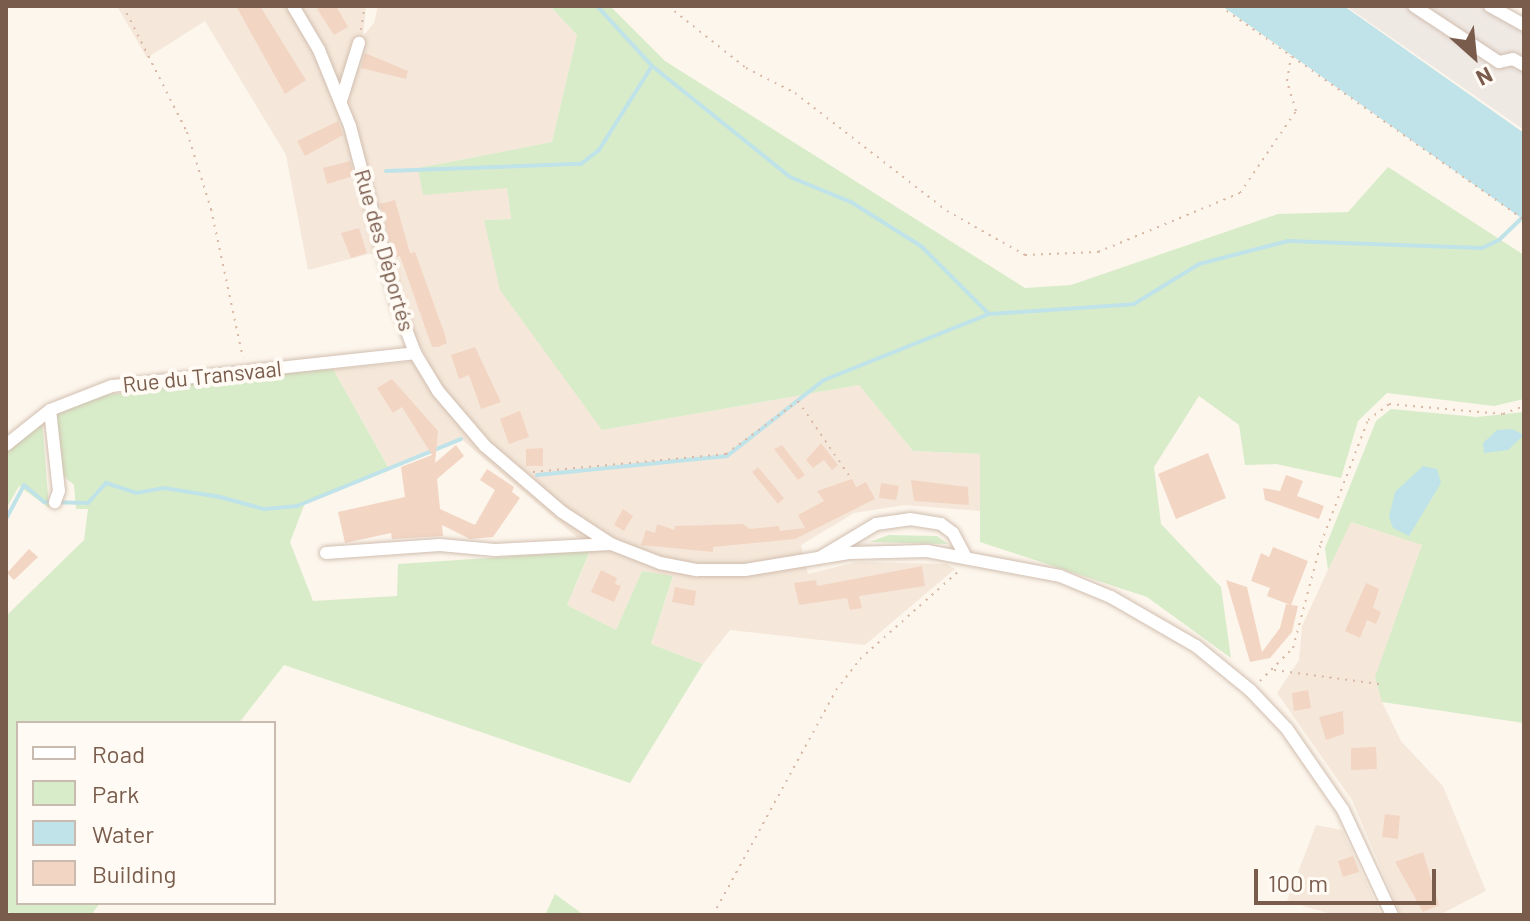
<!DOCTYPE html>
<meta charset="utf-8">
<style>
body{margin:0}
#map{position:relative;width:1530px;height:921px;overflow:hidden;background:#fdf6ec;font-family:Barlow,sans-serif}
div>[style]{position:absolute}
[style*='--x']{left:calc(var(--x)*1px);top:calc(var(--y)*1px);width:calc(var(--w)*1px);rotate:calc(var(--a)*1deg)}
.residential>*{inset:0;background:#f5e8da}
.industrial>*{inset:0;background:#efe9e4}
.green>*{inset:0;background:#d8ecc9}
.water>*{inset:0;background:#bfe3e8}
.stream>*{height:4px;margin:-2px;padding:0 2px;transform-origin:2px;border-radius:2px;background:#bfe3e8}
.building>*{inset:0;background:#f3d5c3}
.path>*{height:2px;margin-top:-1px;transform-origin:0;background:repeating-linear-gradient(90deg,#d9b8a5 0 2px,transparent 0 8px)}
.roads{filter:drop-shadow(0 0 2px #d1beb0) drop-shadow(0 0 2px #d1beb0)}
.minor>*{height:12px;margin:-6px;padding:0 6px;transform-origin:6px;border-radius:6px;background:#fff}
span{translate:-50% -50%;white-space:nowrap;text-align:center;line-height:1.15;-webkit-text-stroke:8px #fffaf3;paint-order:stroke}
.street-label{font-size:22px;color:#7a5c4d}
.frame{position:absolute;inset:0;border:8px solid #7a5c4d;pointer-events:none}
.legend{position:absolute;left:16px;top:721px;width:260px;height:184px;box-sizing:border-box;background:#fffaf3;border:2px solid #cabbb1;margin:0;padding:10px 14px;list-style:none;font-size:24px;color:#7a5c4d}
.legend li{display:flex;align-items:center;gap:16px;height:40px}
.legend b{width:40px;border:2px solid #cabbb1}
.north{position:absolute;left:1434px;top:16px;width:80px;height:80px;-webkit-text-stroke:6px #fffaf3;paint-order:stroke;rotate:153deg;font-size:22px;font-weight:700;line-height:32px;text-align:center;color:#7a5c4d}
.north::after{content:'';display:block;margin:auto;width:28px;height:36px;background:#7a5c4d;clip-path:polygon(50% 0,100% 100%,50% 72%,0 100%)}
.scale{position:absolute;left:1254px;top:869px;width:182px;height:36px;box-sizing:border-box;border:4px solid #7a5c4d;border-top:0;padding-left:10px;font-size:24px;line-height:28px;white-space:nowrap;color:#7a5c4d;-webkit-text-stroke:6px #fffaf3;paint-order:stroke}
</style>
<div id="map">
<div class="residential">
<div style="clip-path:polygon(117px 6px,366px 6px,363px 36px,374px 23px,378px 6px,550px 6px,577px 35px,552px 142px,418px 168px,507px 187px,511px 219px,484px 220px,602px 430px,859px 385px,913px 451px,980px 454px,980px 511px,905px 505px,854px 513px,801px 545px,808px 574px,857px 562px,947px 564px,955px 569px,865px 645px,730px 630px,703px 664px,651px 644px,673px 577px,642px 571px,616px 630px,567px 605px,590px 552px,585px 544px,460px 438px,388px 467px,333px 369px,428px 360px,413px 334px,388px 255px,369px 254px,308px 270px,286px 155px,205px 21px,147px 58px)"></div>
<div style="clip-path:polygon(1350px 522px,1422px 544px,1382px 702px,1401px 741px,1443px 786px,1486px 891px,1439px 915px,1401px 915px,1352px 800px,1277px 693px,1299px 660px,1302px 626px)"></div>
<div style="clip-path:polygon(1316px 825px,1342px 830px,1381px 915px,1334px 915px,1287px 901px)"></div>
</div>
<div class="industrial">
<div style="clip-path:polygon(1346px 6px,1497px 6px,1524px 21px,1524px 130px)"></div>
</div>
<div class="green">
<div style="clip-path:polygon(550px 6px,610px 6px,665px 61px,1025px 288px,1071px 285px,1278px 214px,1348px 212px,1388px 167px,1524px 255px,1524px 399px,1494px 406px,1387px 393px,1358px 421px,1341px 478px,1276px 464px,1245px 465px,1239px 425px,1199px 396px,1154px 467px,1161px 524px,1221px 587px,1231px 658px,1147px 597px,980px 542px,980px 454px,913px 451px,859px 385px,602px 430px,500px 290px,484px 220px,511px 219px,507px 188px,423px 195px,418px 168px,552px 142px,577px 35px)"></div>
<div style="clip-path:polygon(333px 369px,388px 467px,305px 503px,290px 542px,313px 601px,397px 596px,398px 564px,590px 551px,567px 605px,616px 630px,642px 571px,673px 576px,651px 644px,703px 664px,630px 783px,284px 665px,239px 723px,18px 723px,18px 903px,100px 903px,91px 915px,13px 915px,6px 910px,6px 616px,84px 540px,88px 509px,76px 509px,74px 485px,61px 474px,57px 412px,92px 397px,254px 374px)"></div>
<div style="clip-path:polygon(1391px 409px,1477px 417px,1524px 412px,1524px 723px,1382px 702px,1375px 677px,1422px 545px,1351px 522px,1328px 570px,1325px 548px,1376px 421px)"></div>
<div style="clip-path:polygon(42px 420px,49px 508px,19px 486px,6px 509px,6px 450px)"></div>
<div style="clip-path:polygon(889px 535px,937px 536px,948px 544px,869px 542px)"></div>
<div style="clip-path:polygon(555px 894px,584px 915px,545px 915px)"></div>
</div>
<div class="water">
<div style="clip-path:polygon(1222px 6px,1344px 6px,1524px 133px,1524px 220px)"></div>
<div style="clip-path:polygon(1512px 429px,1524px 435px,1508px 450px,1484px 453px,1483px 443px,1497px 430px)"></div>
<div style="clip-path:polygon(1423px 466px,1437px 469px,1441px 483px,1409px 536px,1393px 528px,1389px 517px,1395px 492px)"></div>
</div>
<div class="stream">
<div style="--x:597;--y:6;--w:81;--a:47.5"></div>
<div style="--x:652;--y:66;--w:177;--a:38.8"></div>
<div style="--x:790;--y:177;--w:66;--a:22.3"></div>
<div style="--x:851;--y:202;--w:83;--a:32.2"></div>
<div style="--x:921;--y:246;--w:96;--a:45"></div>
<div style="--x:386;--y:171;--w:195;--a:-2.1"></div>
<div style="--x:581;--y:164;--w:23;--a:-38"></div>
<div style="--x:599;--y:150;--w:99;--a:-57.8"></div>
<div style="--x:537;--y:475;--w:191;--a:-5.7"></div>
<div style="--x:727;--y:456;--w:123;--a:-38.1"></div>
<div style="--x:824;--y:380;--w:178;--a:-21.8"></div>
<div style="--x:989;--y:314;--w:145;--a:-3.9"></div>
<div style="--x:1134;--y:304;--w:76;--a:-31.6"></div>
<div style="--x:1199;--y:264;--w:92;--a:-14.5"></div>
<div style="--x:1288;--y:241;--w:194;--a:2.1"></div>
<div style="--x:1482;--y:248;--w:19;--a:-25"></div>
<div style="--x:1499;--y:240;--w:35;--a:-44"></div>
<div style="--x:6;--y:519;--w:38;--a:-62"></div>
<div style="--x:24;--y:485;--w:26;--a:40"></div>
<div style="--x:44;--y:502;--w:44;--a:1.3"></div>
<div style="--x:88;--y:503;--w:27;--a:-48"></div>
<div style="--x:106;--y:483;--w:32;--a:18"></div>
<div style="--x:136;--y:493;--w:28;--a:-10"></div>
<div style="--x:164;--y:488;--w:57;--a:9.1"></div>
<div style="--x:220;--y:497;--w:46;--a:15.3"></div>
<div style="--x:264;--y:509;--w:33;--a:-5"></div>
<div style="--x:297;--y:506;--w:177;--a:-22.2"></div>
</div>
<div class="building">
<div style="clip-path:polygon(236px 6px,260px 6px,306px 80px,285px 94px)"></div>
<div style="clip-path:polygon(323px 6px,336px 6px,348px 27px,334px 35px,317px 9px)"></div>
<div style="clip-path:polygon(365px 53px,408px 71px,406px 79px,361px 68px)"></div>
<div style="clip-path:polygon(338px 121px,343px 135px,305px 156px,297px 141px)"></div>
<div style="clip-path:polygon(350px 161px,354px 176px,327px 184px,323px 168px)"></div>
<div style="clip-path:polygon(395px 200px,410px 253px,415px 252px,444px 332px,447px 343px,438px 347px,432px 347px,400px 256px,394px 258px,380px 204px)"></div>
<div style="clip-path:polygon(359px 228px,367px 253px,351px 258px,341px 233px)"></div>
<div style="clip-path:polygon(475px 347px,501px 402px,481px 409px,469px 375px,459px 379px,451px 355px)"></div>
<div style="clip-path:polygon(392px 379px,438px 431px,435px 463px,456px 445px,464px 456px,437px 479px,440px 509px,475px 525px,495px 490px,480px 480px,487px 469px,514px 487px,512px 492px,520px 498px,493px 537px,470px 539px,442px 525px,443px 536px,392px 539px,391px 533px,345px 543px,338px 512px,405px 497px,401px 467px,432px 455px,402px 407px,393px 413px,377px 388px)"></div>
<div style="clip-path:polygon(520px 411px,529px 437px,509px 444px,500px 419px)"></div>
<div style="clip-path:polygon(821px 443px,838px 465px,832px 470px,824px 460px,813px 468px,806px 460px)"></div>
<div style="clip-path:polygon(782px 445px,805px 475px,798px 480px,774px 449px)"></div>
<div style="clip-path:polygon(543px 448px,543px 466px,526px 466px,526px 449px)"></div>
<div style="clip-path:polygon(1208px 453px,1226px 498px,1176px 519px,1158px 474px)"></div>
<div style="clip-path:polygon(758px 467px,784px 498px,778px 504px,752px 472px)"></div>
<div style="clip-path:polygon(1286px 475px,1303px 481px,1297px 496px,1324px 506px,1319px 519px,1265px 500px,1263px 488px,1280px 491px)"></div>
<div style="clip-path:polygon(852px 479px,856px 487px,866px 482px,875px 499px,795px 539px,713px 547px,713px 552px,641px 545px,646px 530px,655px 533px,657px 524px,675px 530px,675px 526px,743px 524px,750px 529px,779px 526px,780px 531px,805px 528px,798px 515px,824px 501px,817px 491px)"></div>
<div style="clip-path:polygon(911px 480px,968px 487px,969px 505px,914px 501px)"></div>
<div style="clip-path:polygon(881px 483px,899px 486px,896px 500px,879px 498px)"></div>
<div style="clip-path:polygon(623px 509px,633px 516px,624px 531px,614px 525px)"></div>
<div style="clip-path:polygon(1273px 547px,1308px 561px,1291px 605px,1267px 596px,1270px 588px,1251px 581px,1261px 553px,1269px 557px)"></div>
<div style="clip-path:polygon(29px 549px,38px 557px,14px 580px,7px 573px)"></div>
<div style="clip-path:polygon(922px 566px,925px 586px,859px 596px,862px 608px,850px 610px,847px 598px,799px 605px,794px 583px,816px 580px,817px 586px)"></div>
<div style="clip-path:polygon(601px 570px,617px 578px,615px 584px,621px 586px,614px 602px,591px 592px)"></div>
<div style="clip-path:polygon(1226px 580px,1247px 587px,1262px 652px,1280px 628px,1286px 604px,1298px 606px,1292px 632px,1270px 658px,1250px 662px)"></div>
<div style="clip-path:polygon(1366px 583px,1379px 589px,1373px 608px,1381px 612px,1376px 624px,1367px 620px,1360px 638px,1345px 631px)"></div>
<div style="clip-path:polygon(675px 587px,696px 591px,694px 606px,672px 602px)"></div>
<div style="clip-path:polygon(1308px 690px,1311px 708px,1294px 711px,1292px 693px)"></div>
<div style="clip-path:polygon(1343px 711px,1344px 734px,1326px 740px,1319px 717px)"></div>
<div style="clip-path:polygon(1376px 747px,1377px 769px,1351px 770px,1351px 748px)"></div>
<div style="clip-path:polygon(1385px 814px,1400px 816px,1398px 839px,1382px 837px)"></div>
<div style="clip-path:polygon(1423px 852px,1439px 905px,1423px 912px,1395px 862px)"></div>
<div style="clip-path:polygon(1353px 856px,1359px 872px,1343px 877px,1338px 861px)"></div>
</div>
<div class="path">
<div style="--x:123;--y:6;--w:141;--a:63.1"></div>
<div style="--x:187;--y:132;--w:81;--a:72.7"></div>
<div style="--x:211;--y:209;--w:152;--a:77.9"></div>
<div style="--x:668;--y:6;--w:100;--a:38.5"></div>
<div style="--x:746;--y:68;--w:55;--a:27"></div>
<div style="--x:795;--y:93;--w:192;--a:37.8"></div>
<div style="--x:947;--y:211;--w:90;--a:29.4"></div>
<div style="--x:1025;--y:255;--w:73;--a:-2.4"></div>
<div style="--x:1098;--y:252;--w:154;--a:-22.6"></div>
<div style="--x:1240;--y:193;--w:99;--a:-55.7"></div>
<div style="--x:1296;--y:111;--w:31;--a:-107"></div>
<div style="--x:1287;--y:81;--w:25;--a:-81"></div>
<div style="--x:1220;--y:6;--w:372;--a:35.1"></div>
<div style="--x:361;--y:30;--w:24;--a:-81"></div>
<div style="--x:533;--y:472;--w:194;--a:-5.3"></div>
<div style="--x:726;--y:454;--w:89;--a:-36.4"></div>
<div style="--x:798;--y:401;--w:96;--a:55.6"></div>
<div style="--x:1274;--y:670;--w:106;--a:7.6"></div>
<div style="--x:1260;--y:681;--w:47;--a:-45"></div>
<div style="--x:1293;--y:648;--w:109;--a:-75.1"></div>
<div style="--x:1321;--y:543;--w:132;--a:-69.1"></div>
<div style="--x:1368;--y:420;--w:26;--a:-37"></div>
<div style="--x:1389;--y:404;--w:114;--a:5"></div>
<div style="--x:1503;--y:414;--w:22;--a:-21"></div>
<div style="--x:713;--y:915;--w:256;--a:-61.3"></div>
<div style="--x:836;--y:690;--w:39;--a:-52"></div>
<div style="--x:860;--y:659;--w:135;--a:-41.7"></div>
</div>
<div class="roads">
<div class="minor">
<div style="--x:293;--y:6;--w:51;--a:59.4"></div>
<div style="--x:319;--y:50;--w:82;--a:67.8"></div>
<div style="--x:350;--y:126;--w:185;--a:75.3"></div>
<div style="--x:397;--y:305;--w:51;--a:69.4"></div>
<div style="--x:415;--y:353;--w:44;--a:58.8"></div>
<div style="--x:438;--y:391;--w:72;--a:49.5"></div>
<div style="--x:485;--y:446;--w:101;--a:40.6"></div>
<div style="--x:562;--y:512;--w:59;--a:33.1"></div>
<div style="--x:611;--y:544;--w:53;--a:21.2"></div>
<div style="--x:660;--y:563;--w:38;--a:11"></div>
<div style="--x:697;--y:570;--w:48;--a:0"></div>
<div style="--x:745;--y:570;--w:105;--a:-9.3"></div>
<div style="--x:849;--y:553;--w:78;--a:-1.5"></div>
<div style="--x:927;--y:551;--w:135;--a:10.6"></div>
<div style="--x:1060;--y:576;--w:55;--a:22.4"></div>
<div style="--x:1111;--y:597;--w:98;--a:30"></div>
<div style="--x:1196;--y:646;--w:70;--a:39.2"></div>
<div style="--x:1250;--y:690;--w:54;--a:46.5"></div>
<div style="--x:1287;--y:729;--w:98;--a:55.3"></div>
<div style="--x:1343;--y:810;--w:116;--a:65"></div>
<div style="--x:1414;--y:6;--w:102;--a:33.4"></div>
<div style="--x:1499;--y:62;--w:14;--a:-12"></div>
<div style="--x:1513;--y:59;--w:13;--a:29"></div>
<div style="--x:1490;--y:6;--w:39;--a:29"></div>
<div style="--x:341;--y:101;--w:61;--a:-72.8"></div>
<div style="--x:50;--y:410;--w:81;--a:83.7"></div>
<div style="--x:59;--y:491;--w:12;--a:110"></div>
<div style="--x:6;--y:445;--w:56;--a:-38.5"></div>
<div style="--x:50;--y:410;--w:66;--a:-21.2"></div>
<div style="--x:112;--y:386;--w:305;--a:-6.2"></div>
<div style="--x:326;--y:553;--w:114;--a:-4"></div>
<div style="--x:440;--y:545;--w:55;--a:5.2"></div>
<div style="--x:495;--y:550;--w:116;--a:-3"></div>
<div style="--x:821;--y:557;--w:64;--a:-31"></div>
<div style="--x:876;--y:524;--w:34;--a:-8"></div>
<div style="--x:910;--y:519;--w:31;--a:9"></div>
<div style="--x:941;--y:524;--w:15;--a:37"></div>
<div style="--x:953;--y:533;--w:27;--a:62"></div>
</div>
</div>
<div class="street-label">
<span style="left:385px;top:250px;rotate:74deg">Rue des Déportés</span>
<span style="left:202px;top:376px;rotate:-6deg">Rue du Transvaal</span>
</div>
<div class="frame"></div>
<ul class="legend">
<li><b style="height:10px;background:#fff"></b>Road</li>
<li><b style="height:22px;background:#d8ecc9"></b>Park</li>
<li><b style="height:22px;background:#bfe3e8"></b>Water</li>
<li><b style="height:22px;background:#f3d5c3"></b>Building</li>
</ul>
<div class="north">N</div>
<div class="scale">100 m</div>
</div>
